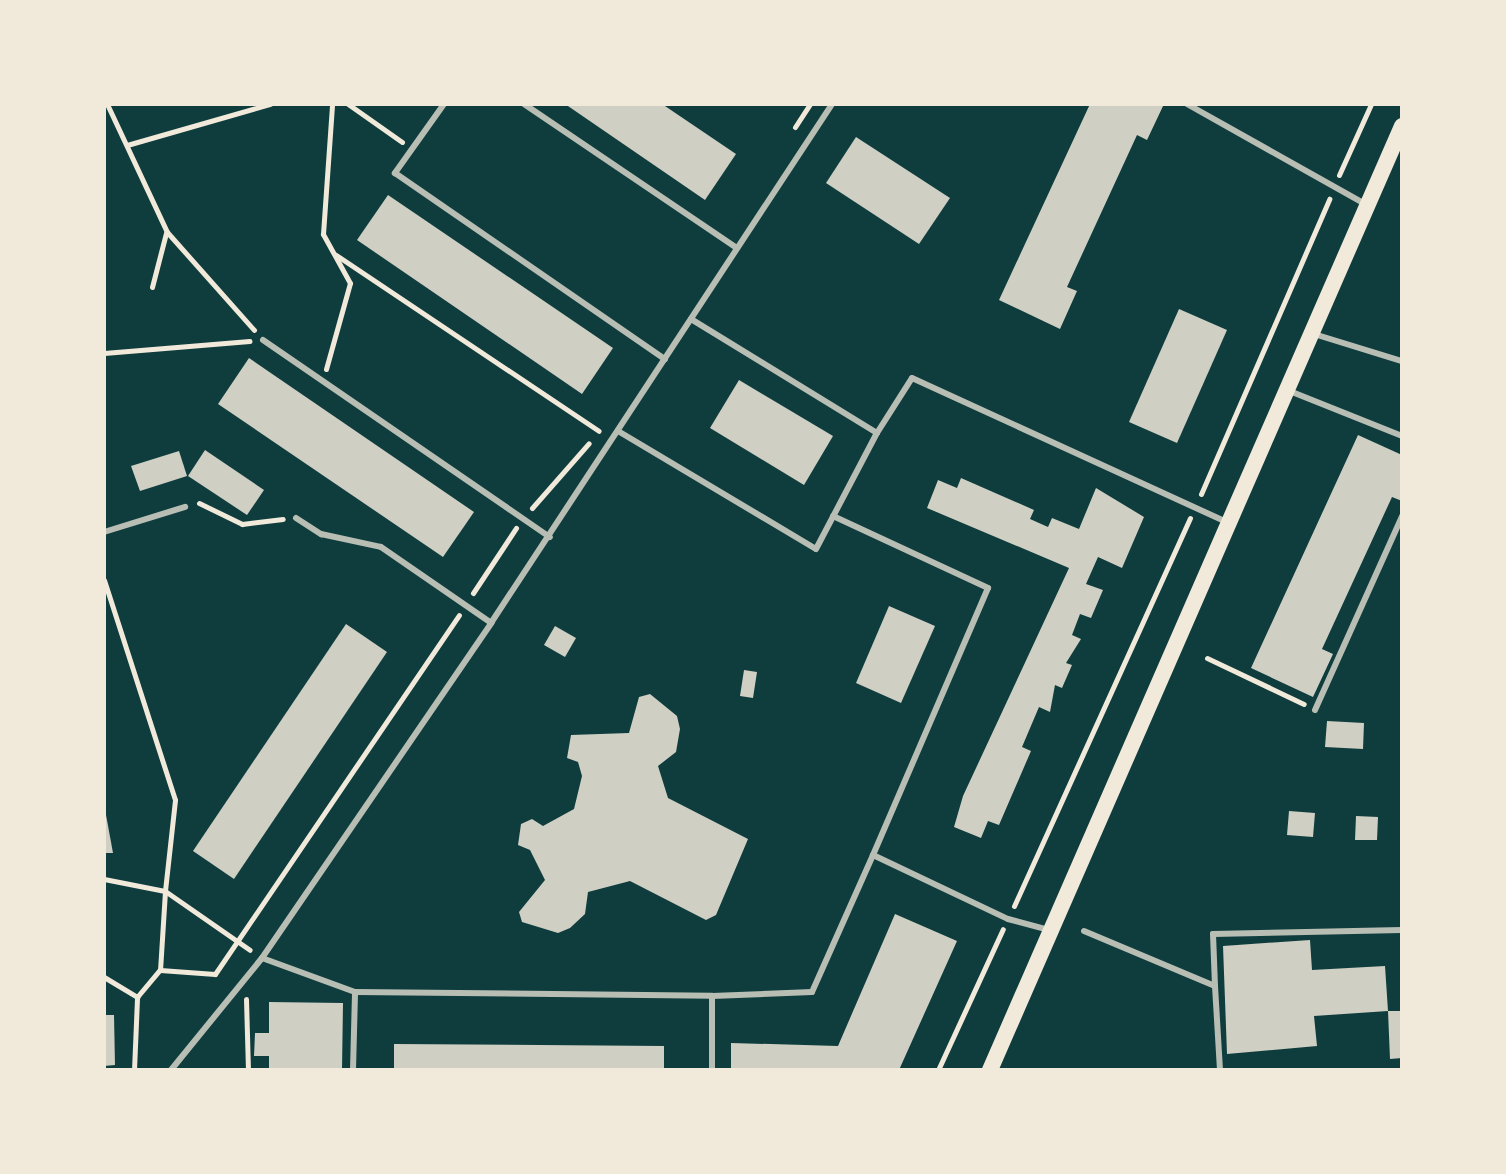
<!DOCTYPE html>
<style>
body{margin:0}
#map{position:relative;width:1506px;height:1174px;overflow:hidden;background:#0f3d3e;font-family:"Nunito Sans",sans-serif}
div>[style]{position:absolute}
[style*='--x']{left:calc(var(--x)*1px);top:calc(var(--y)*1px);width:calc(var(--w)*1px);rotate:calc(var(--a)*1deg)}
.building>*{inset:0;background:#cfcfc3}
.path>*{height:5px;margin:-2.5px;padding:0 2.5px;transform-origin:2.5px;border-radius:2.5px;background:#f1e9da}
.service>*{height:6px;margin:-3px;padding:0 3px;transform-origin:3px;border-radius:3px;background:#b8beb3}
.secondary>*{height:16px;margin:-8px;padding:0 8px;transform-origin:8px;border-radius:8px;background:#f1e9da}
span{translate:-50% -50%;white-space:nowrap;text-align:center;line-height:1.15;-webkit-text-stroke:6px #f1e9da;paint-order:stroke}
.frame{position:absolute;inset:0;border:106px solid #f1e9da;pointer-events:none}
</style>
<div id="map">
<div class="building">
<div style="clip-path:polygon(565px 104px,662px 104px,736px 154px,705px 200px)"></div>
<div style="clip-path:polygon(1090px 104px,1164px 104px,1147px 140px,1137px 135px,1067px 287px,1077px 291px,1060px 329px,999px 300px)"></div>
<div style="clip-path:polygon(856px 137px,950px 198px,919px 244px,826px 183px)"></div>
<div style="clip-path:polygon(388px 195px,613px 348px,582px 394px,357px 240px)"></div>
<div style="clip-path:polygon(1179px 309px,1227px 330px,1177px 443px,1129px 422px)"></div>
<div style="clip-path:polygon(249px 358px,474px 512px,443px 557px,218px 404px)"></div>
<div style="clip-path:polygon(739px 380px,833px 436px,804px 485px,710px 428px)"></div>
<div style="clip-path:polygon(1358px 435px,1402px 455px,1402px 501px,1392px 497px,1322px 649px,1333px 654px,1313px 697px,1251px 668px)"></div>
<div style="clip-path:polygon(205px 450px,264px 490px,247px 515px,188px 476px)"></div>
<div style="clip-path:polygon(179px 451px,187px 476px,140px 491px,131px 466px)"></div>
<div style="clip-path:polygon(961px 478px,1034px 510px,1030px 519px,1048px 527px,1052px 518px,1079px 529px,1096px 488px,1144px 517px,1122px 568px,1098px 557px,1086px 584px,1103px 590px,1091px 618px,1080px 614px,1072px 635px,1081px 639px,1066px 663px,1072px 665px,1062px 688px,1055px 685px,1050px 712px,1039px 707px,1022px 747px,1031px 751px,999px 825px,988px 821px,981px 838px,954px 827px,963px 796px,1069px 568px,927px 508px,938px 480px,957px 488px)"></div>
<div style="clip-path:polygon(889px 606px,935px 626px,901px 703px,856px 683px)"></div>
<div style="clip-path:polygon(346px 624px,387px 652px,234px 879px,193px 851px)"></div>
<div style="clip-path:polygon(555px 626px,576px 638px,565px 657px,544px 645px)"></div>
<div style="clip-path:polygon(744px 670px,757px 672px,753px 698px,740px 696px)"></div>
<div style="clip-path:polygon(650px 694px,677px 716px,680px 729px,676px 752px,658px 766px,668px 798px,748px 839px,716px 915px,706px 920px,630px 881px,588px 892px,585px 914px,570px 928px,558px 933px,522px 922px,519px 912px,545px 880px,530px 850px,518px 845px,521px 824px,532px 819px,543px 826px,574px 809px,582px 776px,578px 762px,567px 758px,571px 735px,629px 733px,639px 697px)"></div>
<div style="clip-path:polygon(1327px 721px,1364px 723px,1363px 749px,1325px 747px)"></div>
<div style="clip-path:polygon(104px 804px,113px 853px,104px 853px)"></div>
<div style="clip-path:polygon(1289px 811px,1315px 813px,1313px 837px,1287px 835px)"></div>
<div style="clip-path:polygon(1356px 816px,1378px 817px,1377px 840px,1355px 840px)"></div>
<div style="clip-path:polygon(895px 914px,957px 941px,899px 1070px,731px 1070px,731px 1043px,838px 1046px)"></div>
<div style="clip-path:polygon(1310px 940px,1312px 970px,1385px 966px,1388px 1011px,1402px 1011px,1402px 1058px,1390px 1059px,1388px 1011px,1314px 1016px,1317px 1046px,1227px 1054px,1223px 946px)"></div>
<div style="clip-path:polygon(269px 1002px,343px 1003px,342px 1070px,269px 1070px,269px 1056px,254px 1056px,255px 1033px,269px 1033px)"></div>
<div style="clip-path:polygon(104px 1015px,114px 1015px,115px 1065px,104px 1066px)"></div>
<div style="clip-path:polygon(394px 1044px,664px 1046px,664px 1070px,394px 1070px)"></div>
</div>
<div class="path">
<div style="--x:107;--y:104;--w:141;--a:64.9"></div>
<div style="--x:167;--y:232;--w:131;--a:48.4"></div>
<div style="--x:348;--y:104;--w:66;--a:35.1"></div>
<div style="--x:795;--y:127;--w:27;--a:-57"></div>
<div style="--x:127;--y:145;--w:149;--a:-16"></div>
<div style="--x:1339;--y:175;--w:78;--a:-65.7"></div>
<div style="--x:336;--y:255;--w:316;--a:33.8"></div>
<div style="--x:152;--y:287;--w:56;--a:-75.5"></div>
<div style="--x:104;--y:353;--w:146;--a:-4.7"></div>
<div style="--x:326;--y:369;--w:89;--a:-74.4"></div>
<div style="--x:350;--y:283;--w:56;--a:-118.9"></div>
<div style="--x:323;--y:234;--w:130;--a:-86"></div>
<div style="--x:1201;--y:494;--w:322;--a:-66.5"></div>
<div style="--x:199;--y:503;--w:48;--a:26"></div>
<div style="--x:242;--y:524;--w:41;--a:-7"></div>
<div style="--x:532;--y:508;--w:86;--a:-48.8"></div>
<div style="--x:104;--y:580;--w:231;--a:72.1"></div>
<div style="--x:175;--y:800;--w:92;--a:96.3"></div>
<div style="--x:165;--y:891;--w:103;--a:34.8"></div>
<div style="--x:473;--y:593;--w:78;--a:-56.5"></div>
<div style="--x:1207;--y:658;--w:107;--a:25.4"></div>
<div style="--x:104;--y:879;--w:62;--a:11.1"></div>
<div style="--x:165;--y:891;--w:79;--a:93.6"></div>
<div style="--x:1014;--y:906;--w:426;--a:-65.6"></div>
<div style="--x:104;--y:977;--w:39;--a:31"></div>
<div style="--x:246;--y:999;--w:71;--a:88.4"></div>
<div style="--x:134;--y:1070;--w:73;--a:-87.6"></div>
<div style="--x:137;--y:997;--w:35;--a:-50"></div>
<div style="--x:160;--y:970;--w:55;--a:4.2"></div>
<div style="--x:215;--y:974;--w:434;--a:-55.8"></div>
<div style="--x:938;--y:1070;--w:155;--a:-65.3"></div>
</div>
<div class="service">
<div style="--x:444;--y:104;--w:85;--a:125.4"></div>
<div style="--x:395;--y:173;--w:328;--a:34.6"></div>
<div style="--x:524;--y:104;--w:257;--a:34.1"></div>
<div style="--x:1187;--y:104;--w:204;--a:29.3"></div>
<div style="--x:1314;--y:334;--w:92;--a:17.1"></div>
<div style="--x:263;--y:340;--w:348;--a:34.5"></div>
<div style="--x:1287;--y:390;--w:124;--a:21.8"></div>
<div style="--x:618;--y:431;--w:230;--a:30.8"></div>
<div style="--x:816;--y:549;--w:131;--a:-62.3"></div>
<div style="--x:877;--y:433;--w:218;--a:-148.5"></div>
<div style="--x:877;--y:433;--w:65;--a:-57.5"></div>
<div style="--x:912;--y:378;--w:346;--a:24.6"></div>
<div style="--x:833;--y:516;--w:171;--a:24.9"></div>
<div style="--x:988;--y:588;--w:291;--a:113.3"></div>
<div style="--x:873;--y:855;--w:149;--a:25.4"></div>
<div style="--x:1008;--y:919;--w:42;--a:15"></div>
<div style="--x:296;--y:518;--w:30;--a:33"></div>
<div style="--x:321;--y:534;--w:61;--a:12.2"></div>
<div style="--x:381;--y:547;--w:134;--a:34.6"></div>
<div style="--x:104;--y:532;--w:85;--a:-17.2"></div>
<div style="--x:1315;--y:710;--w:213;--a:-65.8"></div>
<div style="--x:1084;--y:931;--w:142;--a:22.8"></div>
<div style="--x:1215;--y:986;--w:84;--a:86.6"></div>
<div style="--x:262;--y:958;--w:99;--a:20.1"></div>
<div style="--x:355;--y:992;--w:357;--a:0.6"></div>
<div style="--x:1215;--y:986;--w:52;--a:-92.2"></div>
<div style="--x:1213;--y:934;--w:189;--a:-1.2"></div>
<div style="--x:171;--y:1070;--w:144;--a:-50.9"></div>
<div style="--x:262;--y:958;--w:406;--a:-55.6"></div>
<div style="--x:491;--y:623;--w:621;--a:-56.69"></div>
<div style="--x:353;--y:1070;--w:78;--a:-88.5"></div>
<div style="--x:712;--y:1070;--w:74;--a:-90"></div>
<div style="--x:712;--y:996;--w:100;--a:-2.3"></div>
<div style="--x:812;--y:992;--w:150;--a:-66"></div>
</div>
<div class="secondary">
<div style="--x:990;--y:1070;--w:1030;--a:-66.42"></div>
</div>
<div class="frame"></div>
</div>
